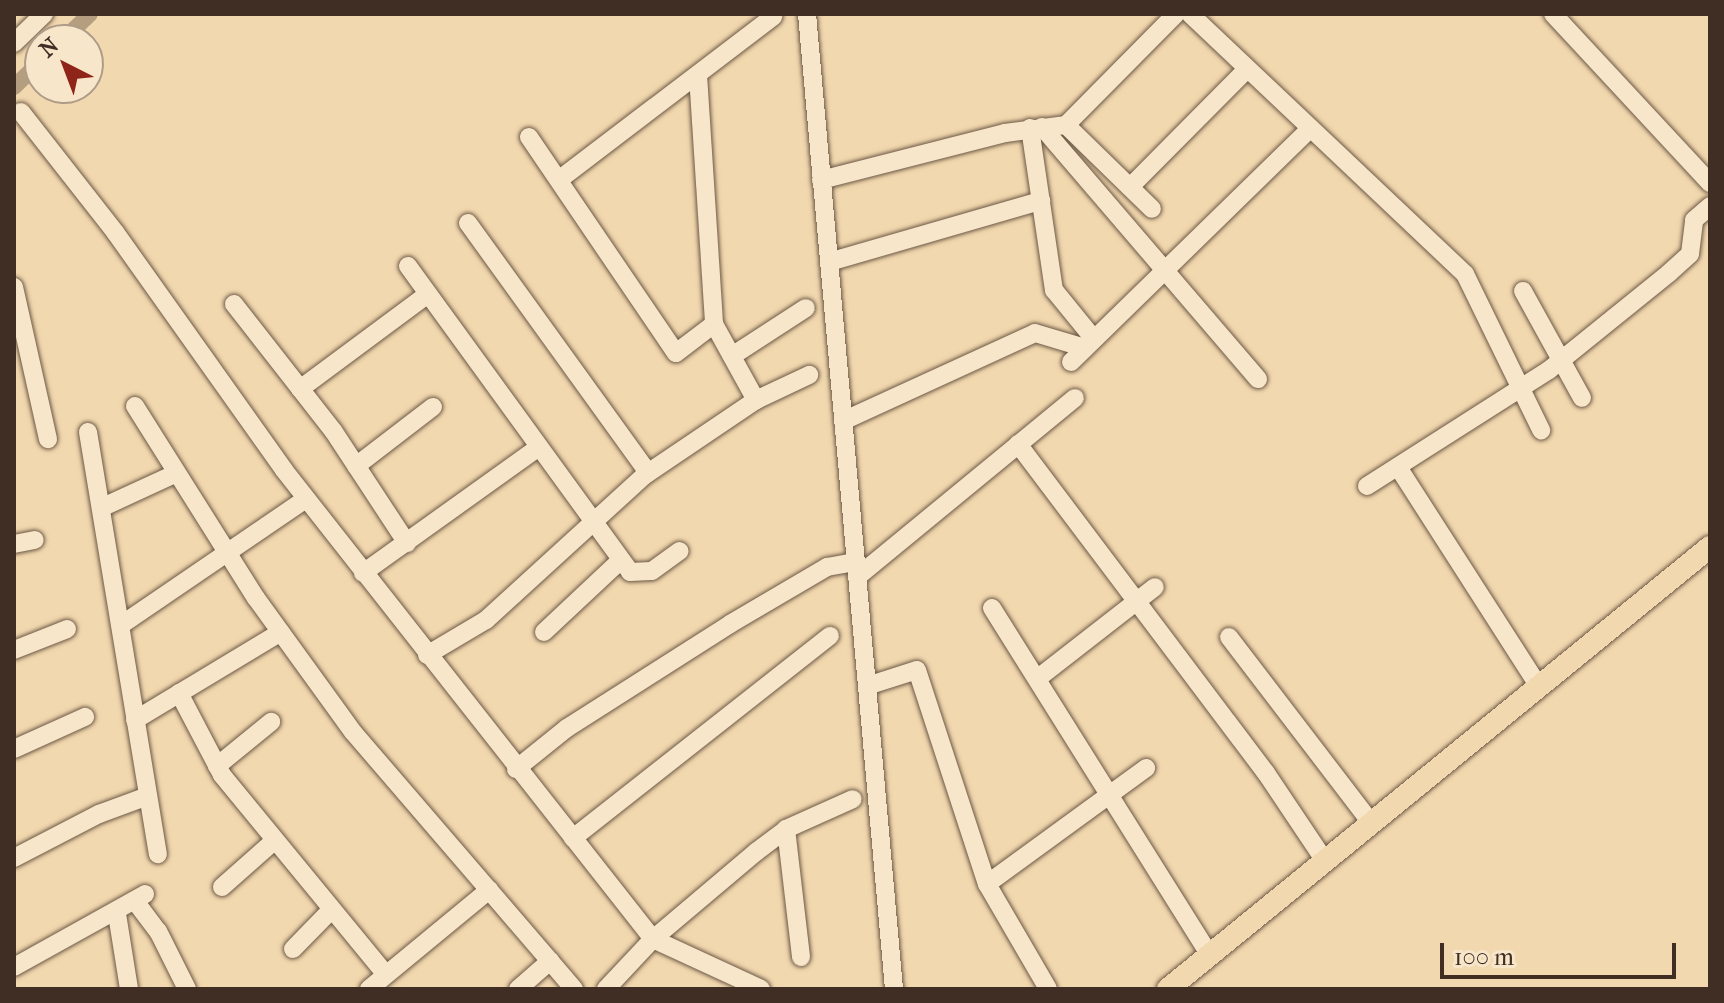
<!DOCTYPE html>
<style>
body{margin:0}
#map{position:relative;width:1724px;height:1003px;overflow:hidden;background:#f2d8ae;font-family:"IM FELL French Canon",serif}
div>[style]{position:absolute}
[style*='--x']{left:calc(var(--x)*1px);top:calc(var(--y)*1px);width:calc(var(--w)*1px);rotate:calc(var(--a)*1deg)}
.canal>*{height:16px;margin:-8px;padding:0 8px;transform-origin:8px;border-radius:8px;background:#b59e7f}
.roads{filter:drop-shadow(0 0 2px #6c5846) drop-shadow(0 0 2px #6c5846)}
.minor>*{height:18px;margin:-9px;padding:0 9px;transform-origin:9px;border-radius:9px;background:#f7e6ca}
.major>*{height:22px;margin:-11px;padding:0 11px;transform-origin:11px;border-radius:11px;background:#f2d8ae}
span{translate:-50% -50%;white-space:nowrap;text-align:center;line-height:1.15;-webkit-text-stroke:6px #f7e6ca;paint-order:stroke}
.frame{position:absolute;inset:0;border:16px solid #402e24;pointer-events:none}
.north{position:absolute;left:24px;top:24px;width:80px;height:80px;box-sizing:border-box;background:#f7e6ca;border:2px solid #ae9c88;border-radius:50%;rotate:318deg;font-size:22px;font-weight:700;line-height:32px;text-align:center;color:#402e24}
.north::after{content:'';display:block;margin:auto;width:28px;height:36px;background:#8f2418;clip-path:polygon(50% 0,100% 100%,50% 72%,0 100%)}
.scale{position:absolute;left:1440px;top:943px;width:236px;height:36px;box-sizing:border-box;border:4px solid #402e24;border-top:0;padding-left:10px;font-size:24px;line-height:28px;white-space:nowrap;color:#402e24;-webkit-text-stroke:6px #f7e6ca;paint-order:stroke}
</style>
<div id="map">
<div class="canal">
<div style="--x:63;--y:40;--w:37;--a:-44"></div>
<div style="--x:14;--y:87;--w:36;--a:-44"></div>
</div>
<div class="roads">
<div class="minor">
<div style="--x:807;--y:14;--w:979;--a:84.9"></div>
<div style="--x:1190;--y:14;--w:378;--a:43.4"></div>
<div style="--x:1465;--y:274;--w:174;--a:64"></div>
<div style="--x:1553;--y:14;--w:231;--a:47.1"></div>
<div style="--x:14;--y:43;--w:42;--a:-44"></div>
<div style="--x:698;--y:75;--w:250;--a:86.3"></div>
<div style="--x:714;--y:324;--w:87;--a:61.1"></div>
<div style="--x:21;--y:112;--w:152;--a:51.9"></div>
<div style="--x:115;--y:232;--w:292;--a:54.6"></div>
<div style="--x:284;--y:470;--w:597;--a:51.81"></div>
<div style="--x:653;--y:939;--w:119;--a:24.8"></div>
<div style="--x:1066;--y:125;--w:120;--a:44.3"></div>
<div style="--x:1042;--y:127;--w:332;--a:49.4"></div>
<div style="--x:1030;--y:128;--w:164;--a:81.6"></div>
<div style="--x:1054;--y:290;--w:63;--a:50.8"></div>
<div style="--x:529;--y:137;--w:261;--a:55.8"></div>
<div style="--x:676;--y:353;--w:48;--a:-37.3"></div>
<div style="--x:560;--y:179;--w:268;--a:-37.3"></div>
<div style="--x:821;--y:180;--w:190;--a:-14.3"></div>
<div style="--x:1005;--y:133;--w:62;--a:-7.5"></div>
<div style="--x:1066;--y:125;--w:156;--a:-45.3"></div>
<div style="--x:1130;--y:187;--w:166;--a:-45.2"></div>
<div style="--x:468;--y:223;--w:308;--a:54.2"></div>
<div style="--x:829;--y:262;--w:221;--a:-16.1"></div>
<div style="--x:408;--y:266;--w:378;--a:54"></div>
<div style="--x:630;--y:572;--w:22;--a:-3"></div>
<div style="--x:652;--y:571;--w:34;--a:-36"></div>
<div style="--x:14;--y:287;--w:156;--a:77.4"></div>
<div style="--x:1523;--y:291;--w:122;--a:61.1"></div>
<div style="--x:234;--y:304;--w:162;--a:52"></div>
<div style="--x:334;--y:432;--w:133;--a:56.7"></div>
<div style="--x:732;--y:356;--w:88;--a:-33"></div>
<div style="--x:1071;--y:362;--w:332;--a:-44.3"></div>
<div style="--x:300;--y:389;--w:159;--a:-36.6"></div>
<div style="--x:135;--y:406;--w:227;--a:57.8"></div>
<div style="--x:256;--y:598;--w:165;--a:54.1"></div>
<div style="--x:353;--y:732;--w:339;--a:49.3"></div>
<div style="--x:843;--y:421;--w:211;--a:-24.6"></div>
<div style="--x:1035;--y:333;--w:52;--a:16.7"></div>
<div style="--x:88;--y:432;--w:428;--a:80.6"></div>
<div style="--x:1018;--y:444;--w:412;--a:53"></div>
<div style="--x:1266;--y:773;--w:106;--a:56.2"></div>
<div style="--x:356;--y:466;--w:97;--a:-37.5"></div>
<div style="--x:1398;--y:467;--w:261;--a:57.3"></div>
<div style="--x:1367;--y:486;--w:216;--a:-32.5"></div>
<div style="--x:1549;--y:370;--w:154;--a:-38.9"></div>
<div style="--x:1669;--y:273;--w:28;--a:-42"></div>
<div style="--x:1690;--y:254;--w:34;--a:-83"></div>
<div style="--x:1694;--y:220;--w:21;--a:-41"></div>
<div style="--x:103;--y:507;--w:81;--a:-24.7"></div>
<div style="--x:14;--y:544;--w:21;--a:-11"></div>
<div style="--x:363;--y:573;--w:216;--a:-35.6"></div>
<div style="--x:857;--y:577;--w:282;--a:-39.4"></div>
<div style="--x:992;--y:608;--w:410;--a:57.9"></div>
<div style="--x:121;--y:625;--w:224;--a:-34.3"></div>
<div style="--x:544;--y:632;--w:104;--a:-43.1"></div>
<div style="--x:1229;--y:637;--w:234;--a:52.6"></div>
<div style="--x:14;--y:650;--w:57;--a:-21.6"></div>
<div style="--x:427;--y:655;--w:69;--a:-30.7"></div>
<div style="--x:486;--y:620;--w:215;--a:-42.4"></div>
<div style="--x:645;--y:475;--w:134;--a:-34"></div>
<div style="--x:756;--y:400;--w:59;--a:-25.3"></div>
<div style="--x:1038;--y:678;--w:148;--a:-37.9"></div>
<div style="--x:867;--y:686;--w:52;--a:-17.7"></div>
<div style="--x:917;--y:670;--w:225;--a:71.9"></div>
<div style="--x:987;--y:884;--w:121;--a:59.8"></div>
<div style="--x:179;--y:693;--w:93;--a:62.3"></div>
<div style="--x:222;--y:775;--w:255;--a:50.6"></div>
<div style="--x:135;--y:720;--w:170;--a:-31.1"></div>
<div style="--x:14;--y:749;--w:78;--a:-24.3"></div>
<div style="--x:217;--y:766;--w:70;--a:-39.2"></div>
<div style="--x:516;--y:769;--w:65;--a:-38.8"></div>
<div style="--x:567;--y:728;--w:193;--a:-32.5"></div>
<div style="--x:730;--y:624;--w:113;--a:-30.4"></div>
<div style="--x:827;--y:567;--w:29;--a:-10"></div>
<div style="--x:786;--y:829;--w:129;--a:83.3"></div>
<div style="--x:573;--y:838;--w:327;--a:-38.2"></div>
<div style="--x:14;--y:858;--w:96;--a:-27.4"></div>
<div style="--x:99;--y:814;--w:52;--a:-20.2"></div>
<div style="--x:987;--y:884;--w:197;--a:-36.1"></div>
<div style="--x:222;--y:887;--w:69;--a:-41.5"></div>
<div style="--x:135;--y:901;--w:38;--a:53"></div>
<div style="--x:158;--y:931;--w:65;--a:63.4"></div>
<div style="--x:117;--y:914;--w:76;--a:80.9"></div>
<div style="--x:293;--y:949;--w:54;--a:-45.7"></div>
<div style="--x:14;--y:967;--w:150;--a:-29.1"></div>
<div style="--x:369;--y:989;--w:156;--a:-39.5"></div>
<div style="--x:518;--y:989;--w:43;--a:-41.2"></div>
<div style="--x:606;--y:989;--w:69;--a:-46.8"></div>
<div style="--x:653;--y:939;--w:135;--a:-40.2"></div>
<div style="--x:756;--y:852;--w:38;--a:-37"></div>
<div style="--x:786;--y:829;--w:73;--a:-24.1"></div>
</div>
<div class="major">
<div style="--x:1168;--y:989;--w:699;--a:-39.2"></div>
</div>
</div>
<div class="frame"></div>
<div class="north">N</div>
<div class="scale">100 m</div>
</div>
